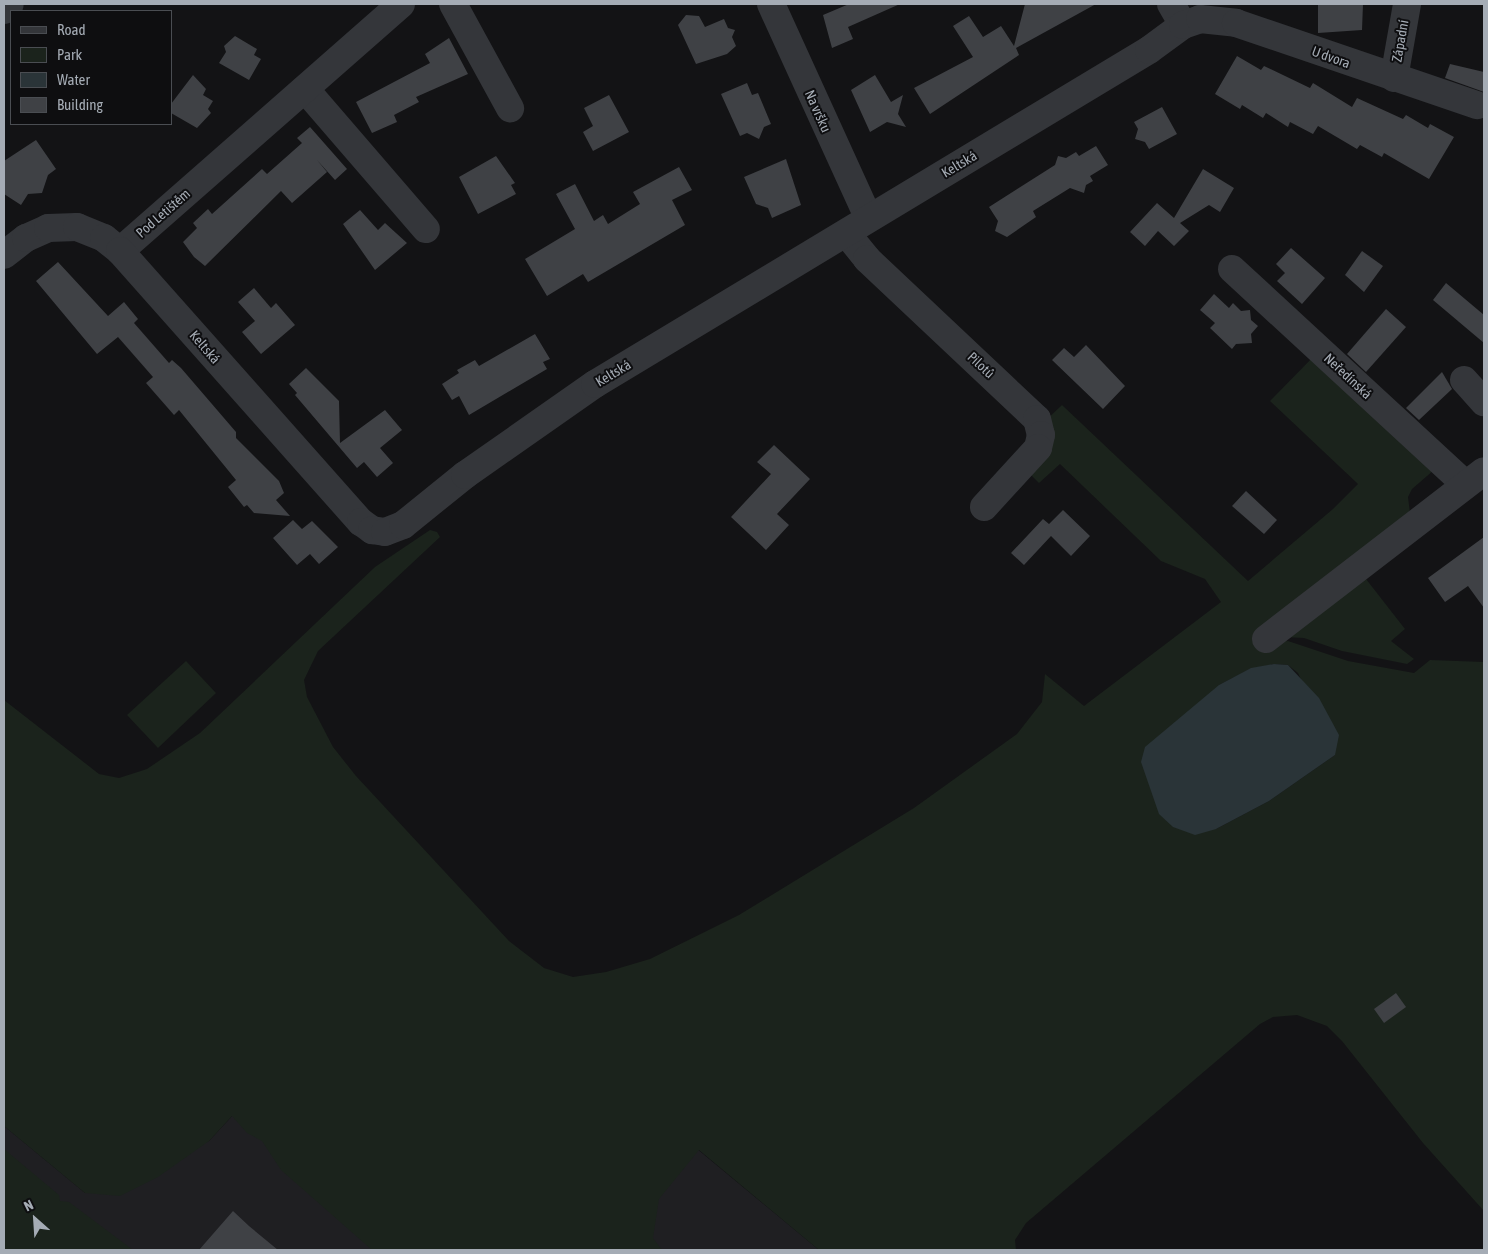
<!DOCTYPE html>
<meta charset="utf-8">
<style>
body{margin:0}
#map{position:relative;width:1488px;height:1254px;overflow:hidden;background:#131315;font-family:"Asap Condensed",sans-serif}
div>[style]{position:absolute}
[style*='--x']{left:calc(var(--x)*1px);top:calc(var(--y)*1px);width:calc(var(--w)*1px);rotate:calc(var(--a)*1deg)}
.built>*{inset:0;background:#1f1f22}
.green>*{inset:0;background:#1b231c}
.water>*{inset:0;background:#2a3438}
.building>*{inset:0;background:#3f4145}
.minor>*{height:28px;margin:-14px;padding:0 14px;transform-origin:14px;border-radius:14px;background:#34363a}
span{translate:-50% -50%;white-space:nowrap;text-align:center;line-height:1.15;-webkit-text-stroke:4px #0e0e10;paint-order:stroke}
.street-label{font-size:14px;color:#a5acb5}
.frame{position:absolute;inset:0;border:5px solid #a5acb5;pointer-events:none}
.legend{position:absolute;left:10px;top:10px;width:162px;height:115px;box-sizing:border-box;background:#0e0e10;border:1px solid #4a4d52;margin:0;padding:6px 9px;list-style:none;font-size:15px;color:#a5acb5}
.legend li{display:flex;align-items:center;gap:10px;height:25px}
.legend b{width:25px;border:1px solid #4a4d52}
.north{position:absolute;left:10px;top:1194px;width:50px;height:50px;-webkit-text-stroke:4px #0e0e10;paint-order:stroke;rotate:334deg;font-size:14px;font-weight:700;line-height:20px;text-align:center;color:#a5acb5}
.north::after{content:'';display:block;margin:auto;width:18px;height:22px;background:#a5acb5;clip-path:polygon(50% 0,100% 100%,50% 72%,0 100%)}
</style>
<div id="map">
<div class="built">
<div style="clip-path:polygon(532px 1012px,819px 1250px,4px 1250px,4px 1126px,85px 1193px,209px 1141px,272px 1073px)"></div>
</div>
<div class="green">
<div style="clip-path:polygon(evenodd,1316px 354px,1434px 470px,1412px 489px,1408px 497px,1410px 513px,1366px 579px,1405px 629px,1391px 641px,1414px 659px,1407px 664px,1342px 651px,1304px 638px,1264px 636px,1267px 643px,1288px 641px,1348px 661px,1414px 673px,1430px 660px,1484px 662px,1484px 1211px,1423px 1143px,1342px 1041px,1327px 1026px,1297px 1015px,1273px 1017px,1260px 1024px,1026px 1223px,1015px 1240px,1016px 1250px,819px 1250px,699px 1150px,659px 1199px,653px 1238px,662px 1250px,372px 1250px,281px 1170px,262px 1141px,247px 1133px,232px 1116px,209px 1141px,158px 1177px,120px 1196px,85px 1193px,4px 1126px,4px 700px,99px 774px,119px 778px,147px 769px,200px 733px,375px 567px,430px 530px,437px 532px,440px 537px,318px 651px,304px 680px,307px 697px,333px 747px,356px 776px,509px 941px,544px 968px,573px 977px,606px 972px,650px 959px,739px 915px,914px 808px,1017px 734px,1042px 702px,1045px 674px,1084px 706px,1221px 602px,1205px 579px,1161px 561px,1060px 464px,1039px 483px,1027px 471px,1045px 421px,1062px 405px,1248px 581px,1333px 509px,1358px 484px,1270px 401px,1316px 354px,1274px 664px,1288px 665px,1298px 673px,1335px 755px,1269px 801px,1216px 829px,1219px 685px,1250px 669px,1274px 664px)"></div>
<div style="clip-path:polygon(186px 661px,216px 693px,158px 748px,127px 715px)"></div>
<div style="clip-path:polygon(4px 1149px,59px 1195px,60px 1201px,69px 1202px,133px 1250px,4px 1250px)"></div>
</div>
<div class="water">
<div style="clip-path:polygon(1274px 664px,1288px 665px,1319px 698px,1339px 735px,1335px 755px,1269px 801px,1216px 829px,1195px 835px,1173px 827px,1159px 814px,1141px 762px,1145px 747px,1219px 685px,1251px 668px)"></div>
</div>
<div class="building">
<div style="clip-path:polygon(849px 4px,900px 4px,848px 27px,853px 39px,832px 48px,823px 15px)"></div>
<div style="clip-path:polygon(1025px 4px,1096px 4px,1016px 48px,1019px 55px,930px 114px,914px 88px,973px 57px,953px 26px,969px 16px,983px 37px,1001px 26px,1014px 46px)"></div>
<div style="clip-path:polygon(1318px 4px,1363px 4px,1362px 30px,1318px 33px)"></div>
<div style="clip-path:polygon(686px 15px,699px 16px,705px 27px,724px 19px,728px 28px,735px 30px,732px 37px,736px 46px,727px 54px,696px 64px,678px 25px)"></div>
<div style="clip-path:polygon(235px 36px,257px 49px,254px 55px,261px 59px,249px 80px,219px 63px,226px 52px,224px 46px)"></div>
<div style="clip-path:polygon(449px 38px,468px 74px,416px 97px,419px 102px,394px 115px,397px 122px,372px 133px,356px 102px,430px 63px,425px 54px)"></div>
<div style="clip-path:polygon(1237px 56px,1261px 70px,1264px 66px,1310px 88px,1313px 83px,1352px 107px,1357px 98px,1403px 119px,1406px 115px,1428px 128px,1430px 124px,1454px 137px,1429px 179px,1384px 153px,1382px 157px,1360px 145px,1357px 149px,1318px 126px,1313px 134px,1290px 122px,1288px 127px,1266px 113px,1263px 118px,1242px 105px,1240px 109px,1215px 94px)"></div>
<div style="clip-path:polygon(1450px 64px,1484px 72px,1484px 92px,1445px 78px)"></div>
<div style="clip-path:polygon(193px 75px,206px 89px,203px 95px,213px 101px,208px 109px,211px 113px,197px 128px,171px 113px,171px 104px)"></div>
<div style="clip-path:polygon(875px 75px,891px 102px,903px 95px,898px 114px,906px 127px,887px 122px,870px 132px,851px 90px)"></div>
<div style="clip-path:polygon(747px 83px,752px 95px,758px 93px,771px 124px,764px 127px,759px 139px,747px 133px,740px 136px,721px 94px)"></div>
<div style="clip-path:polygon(609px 95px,629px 132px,593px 151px,583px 132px,593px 126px,584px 108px)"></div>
<div style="clip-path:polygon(1162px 107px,1177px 134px,1149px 149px,1145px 142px,1135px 139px,1138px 129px,1134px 122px)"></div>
<div style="clip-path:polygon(310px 127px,347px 169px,335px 180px,317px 160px,327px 172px,292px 203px,281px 191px,205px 266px,194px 257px,183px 242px,197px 228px,193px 223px,208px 209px,212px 214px,262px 169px,267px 174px,302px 143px,297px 138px)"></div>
<div style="clip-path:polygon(36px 140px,56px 169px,48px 175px,42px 193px,28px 194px,21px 205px,4px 194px,4px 161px)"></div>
<div style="clip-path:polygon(1096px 146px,1108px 165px,1090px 176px,1093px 181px,1086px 185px,1084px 193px,1070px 188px,1033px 211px,1036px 217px,1007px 237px,995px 231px,998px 221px,989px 207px,1055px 165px,1058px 156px,1066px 158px,1076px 152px,1079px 156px)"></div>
<div style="clip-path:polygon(496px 156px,515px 183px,511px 185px,516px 194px,478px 214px,459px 177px)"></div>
<div style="clip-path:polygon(786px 159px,801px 205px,772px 218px,768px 208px,756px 204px,744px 177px)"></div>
<div style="clip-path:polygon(679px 167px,692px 190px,672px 200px,685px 225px,588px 282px,583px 274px,547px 296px,525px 259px,575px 229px,556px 194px,575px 184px,594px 221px,603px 215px,608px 224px,640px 204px,633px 192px)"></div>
<div style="clip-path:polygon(1203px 169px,1234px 188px,1220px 212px,1209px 205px,1180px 223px,1189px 231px,1174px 246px,1158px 231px,1145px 246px,1130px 232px,1157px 203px,1174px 218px)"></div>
<div style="clip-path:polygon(360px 210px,378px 230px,385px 223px,407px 243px,375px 270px,343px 224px)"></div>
<div style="clip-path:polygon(1291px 248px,1325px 278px,1302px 304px,1277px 281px,1285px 273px,1276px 264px)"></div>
<div style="clip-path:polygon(1362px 251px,1383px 266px,1364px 292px,1345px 275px)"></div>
<div style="clip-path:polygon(58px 262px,108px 316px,124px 302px,138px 319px,134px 323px,169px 363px,172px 360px,181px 368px,236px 432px,236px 438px,279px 481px,284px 493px,276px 500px,290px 516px,254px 513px,247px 505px,244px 507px,228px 487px,236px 480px,179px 410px,174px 415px,146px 383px,153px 377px,118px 337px,97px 354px,36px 281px)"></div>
<div style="clip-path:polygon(1446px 283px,1484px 315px,1484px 343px,1433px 300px)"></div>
<div style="clip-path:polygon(254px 288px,271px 308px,276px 303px,295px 325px,261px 354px,242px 332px,255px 321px,238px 302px)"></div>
<div style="clip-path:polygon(1214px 294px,1229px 308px,1233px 303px,1241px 311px,1250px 310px,1251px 320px,1258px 326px,1251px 334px,1252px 343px,1236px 344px,1232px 349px,1210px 328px,1215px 323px,1200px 310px)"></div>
<div style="clip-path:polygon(1386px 309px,1406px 327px,1366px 372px,1347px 354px)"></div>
<div style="clip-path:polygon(535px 334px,550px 359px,543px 362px,547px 369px,469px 415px,459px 396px,452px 400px,442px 384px,459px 373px,457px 370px,475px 360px,479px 366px)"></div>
<div style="clip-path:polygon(1086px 345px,1125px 386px,1103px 409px,1052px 360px,1064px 348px,1074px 357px)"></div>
<div style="clip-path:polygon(306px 368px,339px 401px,340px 443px,385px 410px,402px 430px,380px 448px,393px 463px,377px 477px,364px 462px,357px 468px,295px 395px,297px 393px,289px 384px)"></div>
<div style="clip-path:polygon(1442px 372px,1452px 389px,1419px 420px,1406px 408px)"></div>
<div style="clip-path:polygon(774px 445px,810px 479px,777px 514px,789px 525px,766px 550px,731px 517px,771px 474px,757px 462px)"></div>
<div style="clip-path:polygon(1246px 491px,1277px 520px,1264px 534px,1232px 506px)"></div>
<div style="clip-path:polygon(1063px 510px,1090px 536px,1071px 556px,1051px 536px,1024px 565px,1011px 553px,1043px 519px,1049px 524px)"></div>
<div style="clip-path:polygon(293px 520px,302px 529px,312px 521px,338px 547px,319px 564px,310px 554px,297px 565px,273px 538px)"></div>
<div style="clip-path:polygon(1484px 537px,1484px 608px,1468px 586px,1445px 602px,1428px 578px)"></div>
<div style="clip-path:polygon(1396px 993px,1406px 1007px,1384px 1023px,1374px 1009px)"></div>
<div style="clip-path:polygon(233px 1211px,249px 1226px,278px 1250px,199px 1250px)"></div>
</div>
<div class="minor">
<div style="--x:453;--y:4;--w:119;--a:61.3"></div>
<div style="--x:771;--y:4;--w:234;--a:65.5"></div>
<div style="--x:1171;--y:4;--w:24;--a:60"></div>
<div style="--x:4;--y:10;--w:8;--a:-45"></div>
<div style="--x:1394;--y:78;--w:75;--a:-80"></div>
<div style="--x:305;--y:89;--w:185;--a:49.2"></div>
<div style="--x:847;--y:234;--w:32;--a:51"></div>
<div style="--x:867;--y:259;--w:233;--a:43.3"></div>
<div style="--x:1037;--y:419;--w:16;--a:76"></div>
<div style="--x:1041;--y:435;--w:13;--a:103"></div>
<div style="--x:1038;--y:448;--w:80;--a:132.5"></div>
<div style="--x:120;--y:251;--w:374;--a:-41.3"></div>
<div style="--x:4;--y:255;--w:28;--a:-38"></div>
<div style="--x:26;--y:238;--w:24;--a:-24"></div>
<div style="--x:48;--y:228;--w:29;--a:-2"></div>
<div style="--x:77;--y:227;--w:29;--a:22"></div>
<div style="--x:104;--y:238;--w:21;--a:39"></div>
<div style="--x:120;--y:251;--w:363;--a:48.4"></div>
<div style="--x:361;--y:522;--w:14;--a:36"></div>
<div style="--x:372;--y:530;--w:13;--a:9"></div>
<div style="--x:385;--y:532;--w:19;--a:-21"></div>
<div style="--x:403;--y:525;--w:80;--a:-38.9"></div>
<div style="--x:465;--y:475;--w:159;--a:-35"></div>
<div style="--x:595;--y:384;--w:647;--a:-31.09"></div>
<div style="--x:1149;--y:50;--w:42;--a:-36.3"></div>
<div style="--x:1183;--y:25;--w:18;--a:-19"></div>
<div style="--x:1200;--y:19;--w:36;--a:6"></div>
<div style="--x:1236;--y:23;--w:255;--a:18.8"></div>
<div style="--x:1232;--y:269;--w:316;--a:42.7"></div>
<div style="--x:1464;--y:380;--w:30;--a:48"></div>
<div style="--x:1266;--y:639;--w:275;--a:-37.6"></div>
</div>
<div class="street-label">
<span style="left:1400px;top:41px;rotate:-80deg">Západní</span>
<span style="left:1331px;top:57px;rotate:20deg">U dvora</span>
<span style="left:818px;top:111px;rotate:66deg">Na vršku</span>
<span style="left:959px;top:164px;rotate:-31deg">Keltská</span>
<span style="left:163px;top:213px;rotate:-41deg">Pod Letištěm</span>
<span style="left:205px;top:347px;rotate:49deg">Keltská</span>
<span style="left:981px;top:365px;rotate:43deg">Pilotů</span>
<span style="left:613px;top:373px;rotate:-31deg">Keltská</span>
<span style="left:1348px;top:376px;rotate:43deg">Neředínská</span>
</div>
<div class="frame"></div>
<ul class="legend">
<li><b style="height:6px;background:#34363a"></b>Road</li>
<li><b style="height:14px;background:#1b231c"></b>Park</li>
<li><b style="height:14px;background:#2a3438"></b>Water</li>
<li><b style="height:14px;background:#3f4145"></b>Building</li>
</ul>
<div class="north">N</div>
</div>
